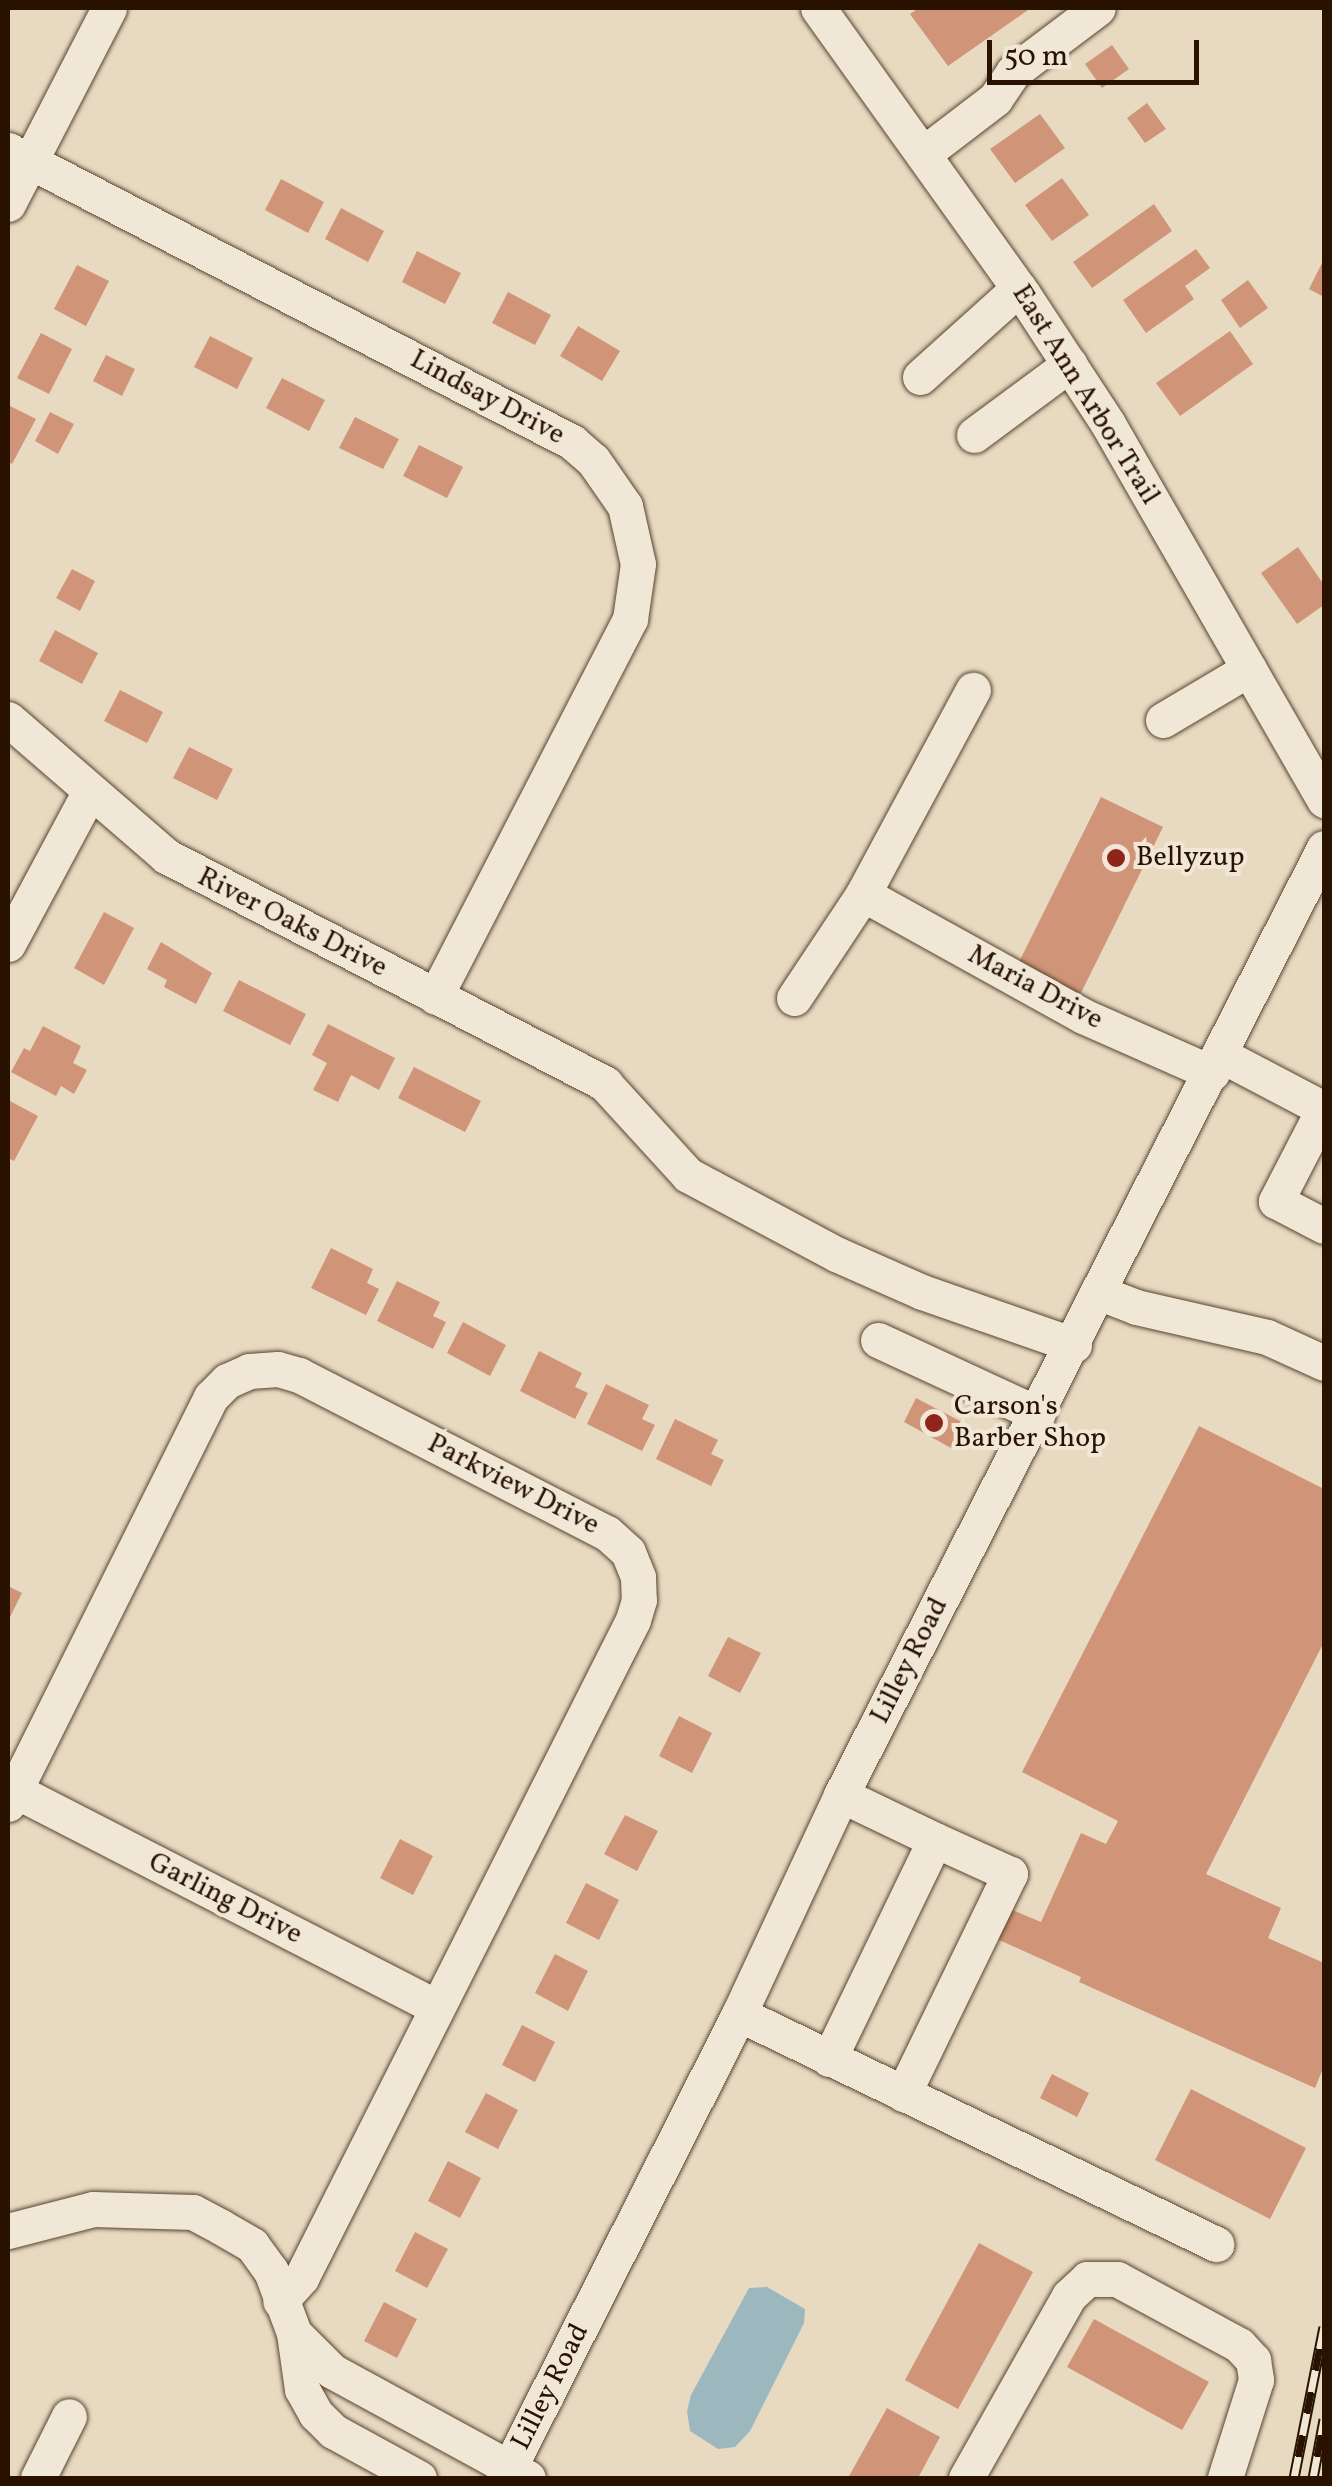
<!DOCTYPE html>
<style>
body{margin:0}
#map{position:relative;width:1332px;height:2486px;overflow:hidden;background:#e8dac1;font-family:Vollkorn,serif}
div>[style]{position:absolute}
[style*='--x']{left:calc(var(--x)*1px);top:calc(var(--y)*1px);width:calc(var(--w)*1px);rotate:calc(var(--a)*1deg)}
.water>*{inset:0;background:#9db7bf}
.building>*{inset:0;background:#d09578}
.roads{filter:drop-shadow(0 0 2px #594530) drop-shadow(0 0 2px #594530)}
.minor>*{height:35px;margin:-17.5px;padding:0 17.5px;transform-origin:17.5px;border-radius:17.5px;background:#f0e7d7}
.rail>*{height:11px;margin-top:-5.5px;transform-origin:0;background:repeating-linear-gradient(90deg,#f0e7d7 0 22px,#291300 0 44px);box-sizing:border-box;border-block:2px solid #291300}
.dots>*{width:28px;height:28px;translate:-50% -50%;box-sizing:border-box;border:5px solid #f0e7d7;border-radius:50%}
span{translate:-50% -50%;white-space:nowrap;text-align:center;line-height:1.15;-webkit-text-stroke:8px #f0e7d7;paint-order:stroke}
.street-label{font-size:28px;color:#291300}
.poi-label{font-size:28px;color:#291300}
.left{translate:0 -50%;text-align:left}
.frame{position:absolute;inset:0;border:10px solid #291300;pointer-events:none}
.scale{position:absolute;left:987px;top:40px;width:212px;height:45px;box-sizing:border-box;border:5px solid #291300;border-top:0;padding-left:12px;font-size:30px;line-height:35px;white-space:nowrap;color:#291300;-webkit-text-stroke:8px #f0e7d7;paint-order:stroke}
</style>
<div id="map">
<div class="water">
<div style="clip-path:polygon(767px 2287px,805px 2309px,804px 2323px,750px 2431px,735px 2447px,718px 2449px,690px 2431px,687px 2411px,691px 2395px,749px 2288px)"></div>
</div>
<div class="building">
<div style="clip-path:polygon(919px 8px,1031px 8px,948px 66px,910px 14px)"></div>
<div style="clip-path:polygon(1112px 45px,1129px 69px,1102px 88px,1085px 64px)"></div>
<div style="clip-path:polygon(1147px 103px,1166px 129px,1145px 143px,1127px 118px)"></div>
<div style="clip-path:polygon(1040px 114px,1065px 148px,1015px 183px,990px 149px)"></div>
<div style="clip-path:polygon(1062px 178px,1089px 215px,1052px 241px,1025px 205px)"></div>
<div style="clip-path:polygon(281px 179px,324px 202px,308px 233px,265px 210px)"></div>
<div style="clip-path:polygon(1154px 204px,1172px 231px,1092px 288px,1073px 262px)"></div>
<div style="clip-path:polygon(341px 208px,384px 231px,368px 262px,325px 239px)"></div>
<div style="clip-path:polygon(1196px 249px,1210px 268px,1185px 286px,1194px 299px,1146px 333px,1123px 300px)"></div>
<div style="clip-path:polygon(417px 251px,461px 273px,445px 304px,402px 282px)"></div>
<div style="clip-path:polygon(1324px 259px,1324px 297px,1309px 289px)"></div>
<div style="clip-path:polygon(77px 265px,109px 281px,86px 326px,54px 309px)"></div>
<div style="clip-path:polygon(1248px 280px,1268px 308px,1240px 328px,1221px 300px)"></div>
<div style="clip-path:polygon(508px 292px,551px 315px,535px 345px,492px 323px)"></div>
<div style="clip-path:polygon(578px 326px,620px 351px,602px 381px,560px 356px)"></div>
<div style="clip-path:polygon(1230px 331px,1253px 364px,1180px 416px,1156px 383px)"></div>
<div style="clip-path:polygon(41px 333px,72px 349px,49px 394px,17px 378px)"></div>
<div style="clip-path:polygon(210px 336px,253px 358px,237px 389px,194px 367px)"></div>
<div style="clip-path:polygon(106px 355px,135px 369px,122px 396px,93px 381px)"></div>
<div style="clip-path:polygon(282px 378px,325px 400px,309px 431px,266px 408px)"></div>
<div style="clip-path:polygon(8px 405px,36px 419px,12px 464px,8px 461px)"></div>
<div style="clip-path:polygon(50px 412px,74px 424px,58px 454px,35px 441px)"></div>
<div style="clip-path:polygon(355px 417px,399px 439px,383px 469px,339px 448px)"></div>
<div style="clip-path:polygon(419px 445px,463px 467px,447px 498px,403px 476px)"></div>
<div style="clip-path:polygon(1298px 547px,1324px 585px,1324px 605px,1297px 624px,1261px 573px)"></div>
<div style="clip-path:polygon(72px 569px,95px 581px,80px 611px,56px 598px)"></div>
<div style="clip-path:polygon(55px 630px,98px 653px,82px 684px,39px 661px)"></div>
<div style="clip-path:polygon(120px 690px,163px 712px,147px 743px,104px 721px)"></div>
<div style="clip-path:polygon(189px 747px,233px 769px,217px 800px,173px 778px)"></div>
<div style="clip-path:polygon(1101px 797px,1163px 827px,1079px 997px,1017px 966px)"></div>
<div style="clip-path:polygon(104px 912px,134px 928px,104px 985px,74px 968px)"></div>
<div style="clip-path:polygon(161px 942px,212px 973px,196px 1004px,164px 987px,167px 980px,147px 969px)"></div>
<div style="clip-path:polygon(239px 980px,306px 1014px,290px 1045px,223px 1011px)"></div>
<div style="clip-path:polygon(328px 1024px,395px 1058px,379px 1090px,351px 1075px,338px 1102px,313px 1090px,327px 1063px,312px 1055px)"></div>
<div style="clip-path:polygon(43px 1026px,81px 1046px,73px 1063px,87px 1070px,74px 1094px,61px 1086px,56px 1096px,11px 1072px,24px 1048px,30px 1051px)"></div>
<div style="clip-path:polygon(414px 1067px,481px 1101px,465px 1132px,398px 1098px)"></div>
<div style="clip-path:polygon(8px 1100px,38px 1116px,14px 1161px,8px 1158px)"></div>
<div style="clip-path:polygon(331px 1248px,373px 1269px,367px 1283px,379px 1289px,366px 1315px,311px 1288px)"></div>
<div style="clip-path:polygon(397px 1281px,440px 1302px,433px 1316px,446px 1322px,433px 1349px,377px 1321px)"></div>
<div style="clip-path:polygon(463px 1322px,506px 1345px,490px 1376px,447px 1353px)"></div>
<div style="clip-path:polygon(539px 1351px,582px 1373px,575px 1387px,588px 1393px,575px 1419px,520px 1391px)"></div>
<div style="clip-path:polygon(606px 1384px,649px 1405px,642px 1419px,655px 1425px,642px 1451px,587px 1424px)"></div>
<div style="clip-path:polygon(916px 1398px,964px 1423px,951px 1448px,904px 1422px)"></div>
<div style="clip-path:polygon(675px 1419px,718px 1440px,711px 1454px,724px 1460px,711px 1486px,656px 1459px)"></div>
<div style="clip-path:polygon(1199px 1426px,1324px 1489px,1324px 1642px,1206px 1874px,1281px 1908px,1268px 1938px,1324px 1963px,1324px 2066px,1315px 2088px,1079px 1982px,1081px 1977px,997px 1939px,1010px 1909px,1041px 1922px,1081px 1833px,1106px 1844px,1118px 1821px,1022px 1772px)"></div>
<div style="clip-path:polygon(8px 1586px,22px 1593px,8px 1621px)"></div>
<div style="clip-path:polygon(728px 1637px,761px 1653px,740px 1693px,708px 1676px)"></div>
<div style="clip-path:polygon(679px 1716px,712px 1733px,692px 1773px,659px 1756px)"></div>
<div style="clip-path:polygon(625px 1815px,658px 1831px,637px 1871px,604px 1854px)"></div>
<div style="clip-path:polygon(400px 1839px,433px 1856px,413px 1895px,380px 1878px)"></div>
<div style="clip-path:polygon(586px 1883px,619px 1900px,599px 1940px,566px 1923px)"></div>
<div style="clip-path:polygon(555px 1954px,588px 1971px,568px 2011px,535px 1993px)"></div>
<div style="clip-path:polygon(522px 2025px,555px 2042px,535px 2082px,502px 2065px)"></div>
<div style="clip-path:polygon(1052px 2074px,1089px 2093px,1077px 2117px,1040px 2098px)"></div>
<div style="clip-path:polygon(1191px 2089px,1306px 2148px,1270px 2219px,1155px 2160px)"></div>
<div style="clip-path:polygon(486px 2093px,518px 2110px,498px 2149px,465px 2132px)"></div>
<div style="clip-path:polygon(448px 2161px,481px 2178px,460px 2218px,428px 2201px)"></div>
<div style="clip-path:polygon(415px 2232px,448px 2249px,427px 2288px,395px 2271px)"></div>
<div style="clip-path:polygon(979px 2243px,1033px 2272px,958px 2409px,905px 2380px)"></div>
<div style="clip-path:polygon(384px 2302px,417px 2319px,397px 2358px,364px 2341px)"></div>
<div style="clip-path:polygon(1094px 2319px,1209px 2382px,1182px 2430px,1067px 2367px)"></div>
<div style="clip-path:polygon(887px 2408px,940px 2437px,918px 2478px,848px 2478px)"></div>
</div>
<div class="roads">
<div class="minor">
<div style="--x:818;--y:8;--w:352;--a:54.4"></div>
<div style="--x:1023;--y:294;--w:155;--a:56.8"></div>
<div style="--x:1108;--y:424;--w:434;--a:60.1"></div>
<div style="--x:8;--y:150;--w:635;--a:27.37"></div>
<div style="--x:572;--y:442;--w:28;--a:41"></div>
<div style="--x:593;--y:460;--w:56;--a:55.2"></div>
<div style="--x:625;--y:506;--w:59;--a:77.4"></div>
<div style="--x:638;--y:564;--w:56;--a:98.3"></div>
<div style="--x:630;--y:619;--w:425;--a:117.3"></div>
<div style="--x:923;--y:154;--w:91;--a:-37.4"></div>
<div style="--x:995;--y:99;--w:32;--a:-56"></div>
<div style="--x:1013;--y:72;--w:106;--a:-37"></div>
<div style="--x:8;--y:204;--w:220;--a:-62.7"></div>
<div style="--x:920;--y:377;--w:133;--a:-42"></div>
<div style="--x:974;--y:435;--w:119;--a:-36.5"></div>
<div style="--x:8;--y:719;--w:209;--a:40.9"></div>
<div style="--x:166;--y:856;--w:495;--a:27.4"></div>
<div style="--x:605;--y:1084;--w:123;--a:47.6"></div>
<div style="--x:688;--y:1175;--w:168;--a:28.1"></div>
<div style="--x:836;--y:1254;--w:94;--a:23.8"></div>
<div style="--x:922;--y:1292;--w:161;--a:19.2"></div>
<div style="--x:1163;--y:720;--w:100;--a:-30.7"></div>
<div style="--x:863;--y:894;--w:252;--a:29"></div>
<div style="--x:1083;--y:1016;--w:141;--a:23.8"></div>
<div style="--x:8;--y:944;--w:171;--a:-61.8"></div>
<div style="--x:794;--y:998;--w:125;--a:-56.4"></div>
<div style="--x:863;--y:894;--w:232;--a:-61.7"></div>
<div style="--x:1221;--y:1055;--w:116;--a:27.7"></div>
<div style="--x:1324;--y:1108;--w:105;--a:117.3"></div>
<div style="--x:1276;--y:1201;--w:54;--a:27.5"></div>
<div style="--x:1100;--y:1293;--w:39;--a:21"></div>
<div style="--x:1136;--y:1307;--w:134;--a:12.9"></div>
<div style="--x:1267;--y:1337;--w:63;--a:24.5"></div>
<div style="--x:878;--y:1340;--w:176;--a:24.8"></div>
<div style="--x:14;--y:1790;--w:475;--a:27.2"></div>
<div style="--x:8;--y:1804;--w:455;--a:-63.5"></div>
<div style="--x:211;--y:1397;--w:23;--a:-45"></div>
<div style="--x:227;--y:1381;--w:24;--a:-24"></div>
<div style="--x:249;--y:1371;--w:29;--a:-4"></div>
<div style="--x:278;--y:1369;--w:22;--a:16"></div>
<div style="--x:299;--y:1375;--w:346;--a:27.2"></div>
<div style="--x:607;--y:1533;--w:28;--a:42"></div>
<div style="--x:628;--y:1552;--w:27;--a:68"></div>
<div style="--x:638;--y:1577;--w:23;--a:88"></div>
<div style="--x:639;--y:1600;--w:21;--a:107"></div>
<div style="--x:633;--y:1620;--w:737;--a:116.77"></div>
<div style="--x:301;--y:2278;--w:31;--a:132"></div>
<div style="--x:739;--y:2014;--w:530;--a:25.74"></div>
<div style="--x:829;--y:2059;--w:243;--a:-64.2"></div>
<div style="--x:935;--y:1840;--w:104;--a:-154.4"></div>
<div style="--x:903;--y:2094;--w:245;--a:-64.1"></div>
<div style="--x:1010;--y:1874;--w:82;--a:-155.6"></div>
<div style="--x:8;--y:2231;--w:88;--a:-14.5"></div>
<div style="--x:93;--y:2209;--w:100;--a:1.7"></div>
<div style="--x:193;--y:2212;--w:32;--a:28"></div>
<div style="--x:221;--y:2227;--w:36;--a:30"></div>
<div style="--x:252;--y:2245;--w:32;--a:54"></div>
<div style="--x:271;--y:2271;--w:66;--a:69.6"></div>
<div style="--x:294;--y:2333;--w:57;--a:81.9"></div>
<div style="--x:302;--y:2389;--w:29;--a:61"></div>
<div style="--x:316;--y:2414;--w:24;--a:45"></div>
<div style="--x:333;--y:2431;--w:98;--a:28.7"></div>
<div style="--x:294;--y:2333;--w:54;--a:45"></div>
<div style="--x:332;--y:2371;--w:223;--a:28.6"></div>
<div style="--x:38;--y:2478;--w:69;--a:-63.4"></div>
<div style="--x:504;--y:2478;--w:520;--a:-63.14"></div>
<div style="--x:739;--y:2014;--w:242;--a:-65"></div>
<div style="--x:841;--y:1795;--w:1063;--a:-62.98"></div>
<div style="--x:966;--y:2478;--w:209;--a:-60.5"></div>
<div style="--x:1069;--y:2296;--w:25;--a:-43"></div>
<div style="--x:1087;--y:2279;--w:30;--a:0"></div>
<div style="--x:1117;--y:2279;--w:139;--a:28.4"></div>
<div style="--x:1239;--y:2345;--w:21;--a:47"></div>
<div style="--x:1253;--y:2360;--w:20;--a:81"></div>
<div style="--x:1256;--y:2380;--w:103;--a:107.6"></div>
</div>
</div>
<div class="rail">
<div style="--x:1294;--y:2478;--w:154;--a:-78.8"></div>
<div style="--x:1313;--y:2478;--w:60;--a:-79.4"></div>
</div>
<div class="dots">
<div style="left:1116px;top:858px;background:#8f2418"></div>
<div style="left:934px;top:1423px;background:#8f2418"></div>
</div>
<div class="street-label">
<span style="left:1085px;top:395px;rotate:58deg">East Ann Arbor Trail</span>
<span style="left:487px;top:398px;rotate:28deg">Lindsay Drive</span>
<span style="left:292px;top:923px;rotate:27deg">River Oaks Drive</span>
<span style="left:1035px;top:988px;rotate:28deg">Maria Drive</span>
<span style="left:513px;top:1485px;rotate:27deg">Parkview Drive</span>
<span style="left:910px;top:1661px;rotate:-63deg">Lilley Road</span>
<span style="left:225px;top:1899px;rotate:27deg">Garling Drive</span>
<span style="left:551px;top:2387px;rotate:-63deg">Lilley Road</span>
</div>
<div class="poi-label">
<span class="left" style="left:1136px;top:858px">Bellyzup</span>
<span class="left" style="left:954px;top:1423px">Carson's<br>Barber Shop</span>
</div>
<div class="frame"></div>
<div class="scale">50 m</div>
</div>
